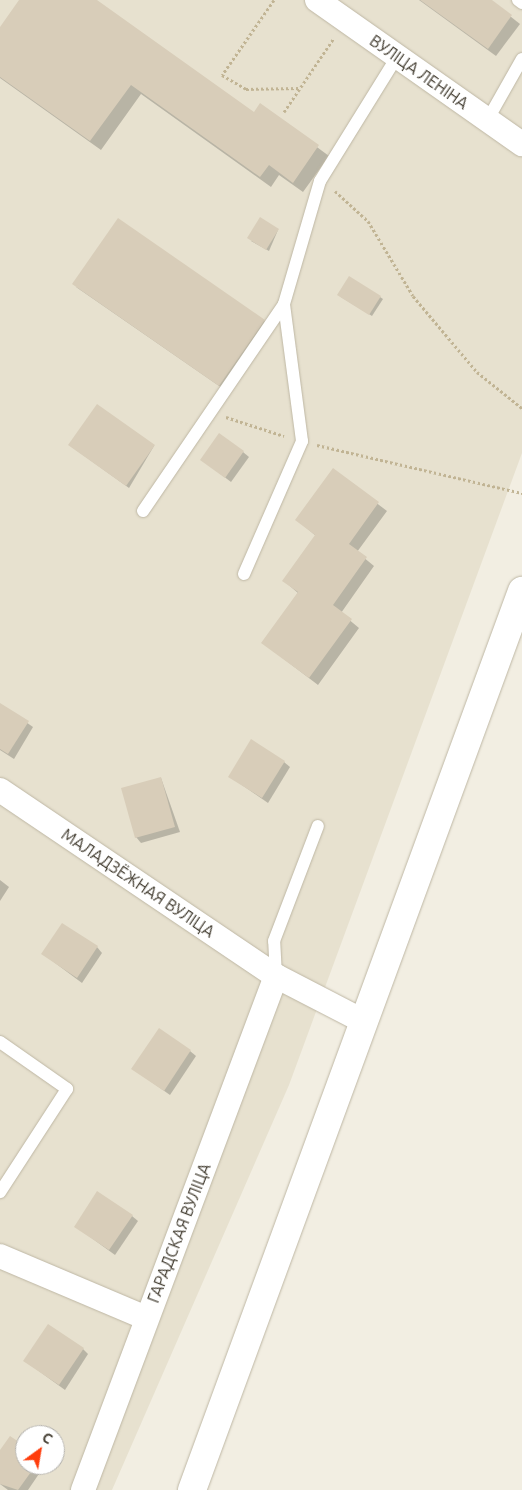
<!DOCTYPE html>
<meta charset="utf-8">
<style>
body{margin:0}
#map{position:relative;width:522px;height:1490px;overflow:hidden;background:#f2eee2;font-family:Ubuntu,sans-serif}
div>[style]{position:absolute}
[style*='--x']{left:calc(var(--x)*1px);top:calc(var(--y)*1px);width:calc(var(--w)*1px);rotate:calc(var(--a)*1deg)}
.residential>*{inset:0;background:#e7e1cf}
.shadow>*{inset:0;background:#0003}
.building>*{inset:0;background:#d8cdb9}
.path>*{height:3px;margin-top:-1.5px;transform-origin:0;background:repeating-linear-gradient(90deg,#c1b494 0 2.5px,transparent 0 5px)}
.roads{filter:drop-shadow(0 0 1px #beb7a4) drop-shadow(0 0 1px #beb7a4)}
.service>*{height:12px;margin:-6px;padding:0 6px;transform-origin:6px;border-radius:6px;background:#fff}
.minor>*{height:24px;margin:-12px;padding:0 12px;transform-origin:12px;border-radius:12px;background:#fff}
.tertiary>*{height:28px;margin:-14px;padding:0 14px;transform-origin:14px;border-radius:14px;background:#fff}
span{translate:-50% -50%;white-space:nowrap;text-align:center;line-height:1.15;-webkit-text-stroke:4px #fff;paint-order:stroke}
.street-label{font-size:16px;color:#443e32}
.north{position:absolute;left:15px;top:1425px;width:50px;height:50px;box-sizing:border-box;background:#fff;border:1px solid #b4b2ad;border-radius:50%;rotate:32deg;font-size:14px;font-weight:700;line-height:20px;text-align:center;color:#443e32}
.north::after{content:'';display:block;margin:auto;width:18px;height:22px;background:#ff3d0c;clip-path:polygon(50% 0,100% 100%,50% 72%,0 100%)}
</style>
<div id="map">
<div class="residential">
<div style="clip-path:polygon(evenodd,0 0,522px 0,522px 453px,289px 1085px,112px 1490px,0 1490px,0 0,25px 1435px,55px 1435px,55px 1465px,25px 1465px,25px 1435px)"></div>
</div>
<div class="shadow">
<div style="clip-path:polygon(21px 0,95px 0,254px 114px,260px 105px,329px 156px,303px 192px,279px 175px,271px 187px,141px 94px,101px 150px,0 78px,0 29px)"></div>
<div style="clip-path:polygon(419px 0,490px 0,520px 24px,496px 56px)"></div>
<div style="clip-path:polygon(278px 230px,269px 251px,251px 241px)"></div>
<div style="clip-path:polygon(76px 287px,264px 321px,267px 323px,222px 388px)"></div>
<div style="clip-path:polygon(341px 297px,380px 297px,383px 299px,372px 316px)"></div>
<div style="clip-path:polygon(154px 446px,129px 488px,72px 447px)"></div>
<div style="clip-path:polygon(243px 452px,249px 457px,231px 482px,201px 459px)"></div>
<div style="clip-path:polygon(333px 470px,387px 511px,357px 552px,374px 566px,341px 613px,359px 628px,318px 685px,263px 643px,298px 593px,284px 581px,316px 536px,297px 520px)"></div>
<div style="clip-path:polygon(0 704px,33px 727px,14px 759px,0 750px)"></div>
<div style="clip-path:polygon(284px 762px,290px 767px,268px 803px,229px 776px)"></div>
<div style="clip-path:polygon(161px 778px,180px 832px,141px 843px,136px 837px)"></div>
<div style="clip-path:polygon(0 880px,9px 887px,0 901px)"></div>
<div style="clip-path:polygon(97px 947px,102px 953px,82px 983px,43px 954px)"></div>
<div style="clip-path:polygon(190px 1051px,196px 1056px,170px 1095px,133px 1069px)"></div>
<div style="clip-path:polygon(132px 1216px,138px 1221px,115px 1255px,75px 1226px)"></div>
<div style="clip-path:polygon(83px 1349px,88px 1354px,65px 1390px,25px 1361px)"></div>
<div style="clip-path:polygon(25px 1448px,25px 1465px,45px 1465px,28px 1490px,8px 1490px,0 1484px,0 1452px)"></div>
</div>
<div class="building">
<div style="clip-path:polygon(19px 0,97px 0,254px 112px,260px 103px,319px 145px,293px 183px,269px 165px,260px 177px,131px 85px,90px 141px,0 77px,0 27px)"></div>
<div style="clip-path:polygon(420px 0,492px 0,512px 15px,488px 49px)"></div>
<div style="clip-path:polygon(260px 217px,279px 229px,266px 250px,247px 238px)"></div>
<div style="clip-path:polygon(118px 218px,265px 320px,219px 386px,72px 284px)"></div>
<div style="clip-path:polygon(349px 276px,381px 296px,369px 315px,337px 295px)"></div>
<div style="clip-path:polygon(97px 404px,155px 445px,126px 486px,68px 445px)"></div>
<div style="clip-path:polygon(219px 433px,244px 451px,225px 478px,200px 460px)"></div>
<div style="clip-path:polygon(333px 468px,379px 502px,349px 544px,367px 557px,333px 605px,352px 619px,309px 678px,261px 643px,298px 592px,282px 581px,315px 535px,295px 520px)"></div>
<div style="clip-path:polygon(0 703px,29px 721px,8px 754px,0 749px)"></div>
<div style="clip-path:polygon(251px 739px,285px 761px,262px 798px,228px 777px)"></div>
<div style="clip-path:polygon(161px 777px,175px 827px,135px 838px,121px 788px)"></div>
<div style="clip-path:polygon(62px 923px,98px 946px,77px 978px,41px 954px)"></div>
<div style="clip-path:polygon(159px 1028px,191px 1050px,164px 1091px,131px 1069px)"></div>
<div style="clip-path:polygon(97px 1191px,133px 1215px,109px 1250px,74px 1227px)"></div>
<div style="clip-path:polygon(48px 1324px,84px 1348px,59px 1385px,23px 1361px)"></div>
<div style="clip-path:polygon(10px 1436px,25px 1446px,25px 1465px,36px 1465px,18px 1490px,0 1484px,0 1450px)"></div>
</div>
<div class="path">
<div style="--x:274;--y:0;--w:91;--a:124.7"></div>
<div style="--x:222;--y:75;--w:28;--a:30"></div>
<div style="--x:246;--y:89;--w:55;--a:-1"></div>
<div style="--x:284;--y:112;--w:89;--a:-56"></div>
<div style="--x:335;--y:191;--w:45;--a:42.3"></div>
<div style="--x:368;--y:221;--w:87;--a:59"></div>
<div style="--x:413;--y:296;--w:99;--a:49.9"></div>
<div style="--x:477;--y:372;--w:58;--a:38.7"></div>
<div style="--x:226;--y:417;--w:61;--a:18.1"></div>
<div style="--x:317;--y:445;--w:211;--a:13.2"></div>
</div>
<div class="roads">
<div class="service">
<div style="--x:518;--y:0;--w:5;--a:37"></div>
<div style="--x:488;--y:119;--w:69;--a:-60.5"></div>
<div style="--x:143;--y:511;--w:250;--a:-55.7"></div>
<div style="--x:284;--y:304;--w:128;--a:-73.7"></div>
<div style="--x:320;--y:181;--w:146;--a:-58.2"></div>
<div style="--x:244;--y:574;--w:145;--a:-66.4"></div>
<div style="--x:302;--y:441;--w:138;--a:-97.5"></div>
<div style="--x:276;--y:976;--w:35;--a:-93"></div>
<div style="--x:274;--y:941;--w:123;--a:-69.1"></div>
<div style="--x:0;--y:1042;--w:82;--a:35"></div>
<div style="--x:67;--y:1089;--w:123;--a:123"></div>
</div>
<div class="minor">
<div style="--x:317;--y:0;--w:251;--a:35.1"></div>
<div style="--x:0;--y:790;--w:333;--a:34"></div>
<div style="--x:276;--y:976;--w:96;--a:27.4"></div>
<div style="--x:0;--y:1256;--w:159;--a:23"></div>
<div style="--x:83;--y:1490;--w:549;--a:-69.42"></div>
</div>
<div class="tertiary">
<div style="--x:192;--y:1490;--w:958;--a:-69.84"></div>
</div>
</div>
<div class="street-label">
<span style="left:419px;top:72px;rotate:35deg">ВУЛІЦА ЛЕНІНА</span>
<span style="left:138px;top:883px;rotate:34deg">МАЛАДЗЁЖНАЯ ВУЛІЦА</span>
<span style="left:179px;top:1233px;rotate:-69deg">ГАРАДСКАЯ ВУЛІЦА</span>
</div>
<div class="north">С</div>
</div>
